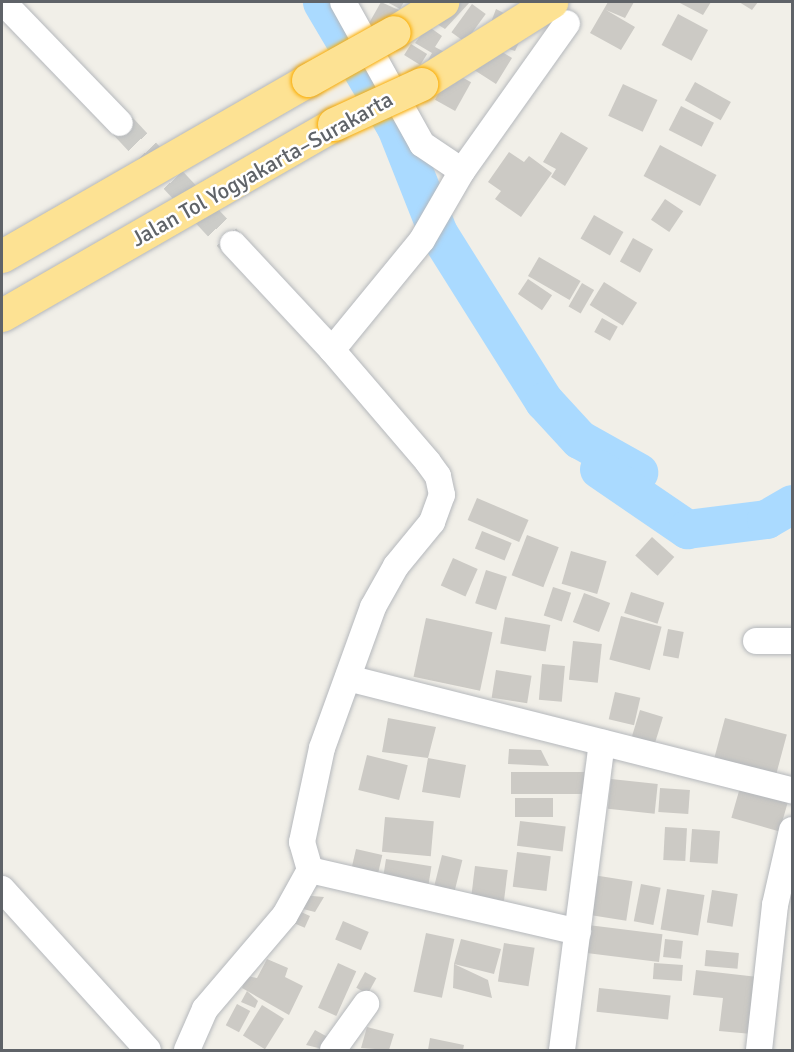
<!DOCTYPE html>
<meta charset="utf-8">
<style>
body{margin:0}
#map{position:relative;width:794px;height:1052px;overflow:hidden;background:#f1efe8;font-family:Signika,sans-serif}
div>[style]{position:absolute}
.river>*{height:39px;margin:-19.5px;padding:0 19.5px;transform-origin:19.5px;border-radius:19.5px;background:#aadaff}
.building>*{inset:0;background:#cccac5;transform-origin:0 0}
.minor-tunnel>*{height:26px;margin-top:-13px;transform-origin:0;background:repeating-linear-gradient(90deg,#ccccc8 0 26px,transparent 0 39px)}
.roads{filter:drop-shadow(0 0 2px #b5b8bc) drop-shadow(0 0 2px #b5b8bc)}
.minor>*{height:26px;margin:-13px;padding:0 13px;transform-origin:13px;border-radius:13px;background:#fff}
.motorway>*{height:33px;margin:-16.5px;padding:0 16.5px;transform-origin:16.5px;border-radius:16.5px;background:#fde293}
.bridges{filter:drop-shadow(0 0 2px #f9ab00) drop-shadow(0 0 2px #f9ab00)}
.motorway-bridge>*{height:33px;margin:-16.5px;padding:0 16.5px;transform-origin:16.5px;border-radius:16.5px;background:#fde293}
span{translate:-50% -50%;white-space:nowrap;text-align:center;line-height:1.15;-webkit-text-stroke:5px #fff;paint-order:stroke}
.street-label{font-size:22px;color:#5f6368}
.frame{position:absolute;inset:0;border:3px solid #5f6368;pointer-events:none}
</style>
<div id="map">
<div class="river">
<i style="left:322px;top:2px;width:145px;rotate:59.4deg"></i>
<i style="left:396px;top:127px;width:114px;rotate:68.4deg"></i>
<i style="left:438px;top:233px;width:199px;rotate:57.8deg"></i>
<i style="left:544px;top:401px;width:52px;rotate:47.4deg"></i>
<i style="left:579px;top:439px;width:68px;rotate:29.2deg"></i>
<i style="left:599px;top:469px;width:107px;rotate:34.3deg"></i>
<i style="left:687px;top:529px;width:80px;rotate:-7.2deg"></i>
<i style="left:766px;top:519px;width:30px;rotate:-30deg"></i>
</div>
<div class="building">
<i style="clip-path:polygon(381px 2px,412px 16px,380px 32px,368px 25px)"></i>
<i style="clip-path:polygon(387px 2px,404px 2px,400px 9px)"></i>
<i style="clip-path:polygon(448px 2px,470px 2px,445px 29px,424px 16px)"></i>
<i style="clip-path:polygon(608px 2px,634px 2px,625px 18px,606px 10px,635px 27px,621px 50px,590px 33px)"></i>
<i style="clip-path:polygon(678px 2px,711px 2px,703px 15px)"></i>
<i style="clip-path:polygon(739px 2px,758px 2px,752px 10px)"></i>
<i style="left:472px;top:4px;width:17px;height:35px;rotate:36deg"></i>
<i style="clip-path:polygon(496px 9px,527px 25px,515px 51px,484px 41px,512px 58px,496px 84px,468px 66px,484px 41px)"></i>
<i style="left:678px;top:14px;width:34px;height:35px;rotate:28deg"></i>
<i style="clip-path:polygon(428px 26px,442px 36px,435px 47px,452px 56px,427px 62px,432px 53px,415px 43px)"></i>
<i style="left:411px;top:44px;width:19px;height:13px;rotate:32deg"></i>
<i style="left:451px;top:71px;width:23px;height:33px;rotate:29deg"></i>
<i style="left:695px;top:82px;width:41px;height:21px;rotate:29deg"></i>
<i style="left:623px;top:84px;width:38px;height:35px;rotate:25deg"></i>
<i style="left:681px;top:106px;width:37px;height:27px;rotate:27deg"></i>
<i style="clip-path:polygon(561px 132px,588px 148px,565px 186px,551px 177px,556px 169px,543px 162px)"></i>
<i style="left:660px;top:145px;width:64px;height:35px;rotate:28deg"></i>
<i style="clip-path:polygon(509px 152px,524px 162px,529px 156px,552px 173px,521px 217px,495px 199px,501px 191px,488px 182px)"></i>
<i style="left:665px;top:199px;width:22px;height:25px;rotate:34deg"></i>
<i style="left:594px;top:215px;width:34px;height:27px;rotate:30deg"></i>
<i style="left:633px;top:238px;width:23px;height:27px;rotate:29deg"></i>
<i style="left:539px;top:257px;width:48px;height:22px;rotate:30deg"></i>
<i style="left:528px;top:279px;width:29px;height:18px;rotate:34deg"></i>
<i style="left:604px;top:282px;width:39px;height:27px;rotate:32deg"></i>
<i style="left:582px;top:283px;width:14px;height:27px;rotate:30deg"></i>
<i style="left:602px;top:318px;width:18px;height:16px;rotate:29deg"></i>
<i style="left:477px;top:498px;width:56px;height:24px;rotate:23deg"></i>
<i style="left:482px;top:531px;width:32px;height:19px;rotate:22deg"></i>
<i style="left:527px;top:535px;width:34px;height:43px;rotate:21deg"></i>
<i style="left:652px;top:537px;width:30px;height:25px;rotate:42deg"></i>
<i style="left:571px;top:551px;width:37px;height:34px;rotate:16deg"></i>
<i style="left:453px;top:558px;width:27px;height:30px;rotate:24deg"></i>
<i style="left:486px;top:570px;width:22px;height:35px;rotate:18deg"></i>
<i style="left:553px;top:587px;width:19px;height:30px;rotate:18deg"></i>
<i style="left:631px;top:592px;width:35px;height:22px;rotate:18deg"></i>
<i style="left:584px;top:593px;width:28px;height:31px;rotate:21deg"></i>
<i style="left:621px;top:616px;width:42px;height:45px;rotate:15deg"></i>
<i style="left:505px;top:617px;width:46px;height:27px;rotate:10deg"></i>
<i style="left:426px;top:618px;width:68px;height:60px;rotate:12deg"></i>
<i style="left:668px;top:629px;width:16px;height:27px;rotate:11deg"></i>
<i style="left:573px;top:641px;width:29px;height:39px;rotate:6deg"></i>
<i style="left:542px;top:664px;width:23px;height:36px;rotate:5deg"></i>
<i style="left:496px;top:670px;width:36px;height:28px;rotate:9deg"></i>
<i style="left:615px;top:692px;width:26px;height:28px;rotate:13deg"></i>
<i style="left:640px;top:710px;width:24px;height:34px;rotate:17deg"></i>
<i style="clip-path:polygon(388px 718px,436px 727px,428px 758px,466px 765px,460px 798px,422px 792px,428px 758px,382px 752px)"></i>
<i style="left:725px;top:718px;width:64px;height:49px;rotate:15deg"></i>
<i style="clip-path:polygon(509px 749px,541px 750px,549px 766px,508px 764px)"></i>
<i style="left:367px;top:755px;width:42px;height:36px;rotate:14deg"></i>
<i style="left:511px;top:772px;width:73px;height:22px"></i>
<i style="left:611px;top:779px;width:47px;height:30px;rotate:6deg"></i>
<i style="left:741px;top:784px;width:50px;height:35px;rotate:16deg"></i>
<i style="left:660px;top:788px;width:30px;height:24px;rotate:4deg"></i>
<i style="left:515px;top:798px;width:38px;height:19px"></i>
<i style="left:385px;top:817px;width:49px;height:35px;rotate:5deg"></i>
<i style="left:520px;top:821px;width:46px;height:25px;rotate:7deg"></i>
<i style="left:665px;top:827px;width:22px;height:33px;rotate:3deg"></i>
<i style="left:692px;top:829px;width:28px;height:33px;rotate:4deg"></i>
<i style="left:356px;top:849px;width:27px;height:22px;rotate:13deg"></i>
<i style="left:517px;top:852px;width:34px;height:35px;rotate:7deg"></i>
<i style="left:442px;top:855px;width:21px;height:41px;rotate:14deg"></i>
<i style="left:386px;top:859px;width:46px;height:18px;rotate:9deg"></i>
<i style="left:475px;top:866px;width:33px;height:31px;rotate:7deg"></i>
<i style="left:593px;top:875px;width:40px;height:40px;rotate:9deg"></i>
<i style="left:641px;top:884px;width:20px;height:38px;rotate:11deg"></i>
<i style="left:667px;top:889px;width:38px;height:41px;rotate:9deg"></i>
<i style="left:712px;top:890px;width:26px;height:33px;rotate:9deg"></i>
<i style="clip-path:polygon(301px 895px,324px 897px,315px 912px,295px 907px)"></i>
<i style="left:299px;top:911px;width:12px;height:13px;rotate:24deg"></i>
<i style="left:343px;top:921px;width:28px;height:20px;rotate:23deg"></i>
<i style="left:588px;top:925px;width:75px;height:28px;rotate:7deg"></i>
<i style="left:426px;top:933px;width:29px;height:60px;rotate:12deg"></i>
<i style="clip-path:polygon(461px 939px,501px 949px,494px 974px,454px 964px,488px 980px,492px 998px,453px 988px,454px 964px)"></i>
<i style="left:665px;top:939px;width:18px;height:18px;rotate:6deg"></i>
<i style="left:504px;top:943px;width:31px;height:39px;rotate:9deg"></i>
<i style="left:706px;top:950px;width:33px;height:16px;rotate:5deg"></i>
<i style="clip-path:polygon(267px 959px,288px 968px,285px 977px,303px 986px,289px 1015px,242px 988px,246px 976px,257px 978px)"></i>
<i style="left:338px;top:963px;width:20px;height:49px;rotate:24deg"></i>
<i style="left:654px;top:963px;width:29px;height:16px;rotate:4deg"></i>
<i style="clip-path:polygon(696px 970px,758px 977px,752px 1034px,719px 1031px,723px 998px,693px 995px)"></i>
<i style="left:365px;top:972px;width:13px;height:18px;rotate:29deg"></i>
<i style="left:599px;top:988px;width:72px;height:24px;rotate:6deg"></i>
<i style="clip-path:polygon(247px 991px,258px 1001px,255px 1008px,241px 1002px)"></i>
<i style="left:237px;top:1004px;width:15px;height:24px;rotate:28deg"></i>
<i style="left:262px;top:1005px;width:26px;height:36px;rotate:32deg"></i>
<i style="clip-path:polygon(367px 1027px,394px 1034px,389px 1050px,361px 1048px)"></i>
<i style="clip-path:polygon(315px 1030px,333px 1040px,327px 1050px,306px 1045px)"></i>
<i style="clip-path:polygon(430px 1038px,464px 1045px,463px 1050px,428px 1050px)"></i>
</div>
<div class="minor-tunnel">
<i style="left:120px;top:123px;width:166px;rotate:47deg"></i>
</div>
<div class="roads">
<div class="minor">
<i style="left:3px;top:2px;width:168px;rotate:46deg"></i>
<i style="left:462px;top:171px;width:181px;rotate:-54.6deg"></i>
<i style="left:332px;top:350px;width:142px;rotate:-50.7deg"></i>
<i style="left:422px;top:240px;width:80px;rotate:-59.9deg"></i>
<i style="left:462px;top:171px;width:48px;rotate:-146deg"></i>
<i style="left:422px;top:144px;width:162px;rotate:-119.1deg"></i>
<i style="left:756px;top:641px;width:36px"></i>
<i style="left:348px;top:678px;width:458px;rotate:14.2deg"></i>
<i style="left:310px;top:870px;width:275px;rotate:13deg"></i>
<i style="left:2px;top:889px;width:217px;rotate:47.8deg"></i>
<i style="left:187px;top:1050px;width:45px;rotate:-66.3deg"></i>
<i style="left:205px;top:1009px;width:123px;rotate:-49.6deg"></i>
<i style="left:285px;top:915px;width:51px;rotate:-60.9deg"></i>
<i style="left:310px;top:870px;width:29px;rotate:-106deg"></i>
<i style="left:302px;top:842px;width:96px;rotate:-78deg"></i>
<i style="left:322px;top:748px;width:150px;rotate:-70.1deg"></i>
<i style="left:373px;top:607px;width:47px;rotate:-60.7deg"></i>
<i style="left:396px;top:566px;width:57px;rotate:-50.7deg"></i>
<i style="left:432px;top:522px;width:29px;rotate:-70deg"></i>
<i style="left:442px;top:495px;width:19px;rotate:-102deg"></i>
<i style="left:438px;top:476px;width:17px;rotate:-126deg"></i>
<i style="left:428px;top:462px;width:148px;rotate:-130.6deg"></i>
<i style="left:332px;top:350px;width:145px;rotate:-133deg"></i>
<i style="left:333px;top:1050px;width:57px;rotate:-54.3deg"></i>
<i style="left:562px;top:1050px;width:310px;rotate:-82.6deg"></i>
<i style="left:759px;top:1050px;width:146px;rotate:-83.7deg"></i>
<i style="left:775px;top:905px;width:77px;rotate:-77.2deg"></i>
</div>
<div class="motorway">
<i style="left:394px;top:32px;width:57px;rotate:-32deg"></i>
<i style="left:421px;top:84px;width:154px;rotate:-32.2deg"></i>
<i style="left:2px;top:256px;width:353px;rotate:-29.9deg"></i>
<i style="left:2px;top:315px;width:383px;rotate:-29.9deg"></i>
</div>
</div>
<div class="bridges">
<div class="motorway-bridge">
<i style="left:308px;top:80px;width:98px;rotate:-29.2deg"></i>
<i style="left:334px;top:124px;width:96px;rotate:-24.7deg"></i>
</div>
</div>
<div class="street-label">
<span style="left:262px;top:169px;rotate:-29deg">Jalan Tol Yogyakarta–Surakarta</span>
</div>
<div class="frame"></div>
</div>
